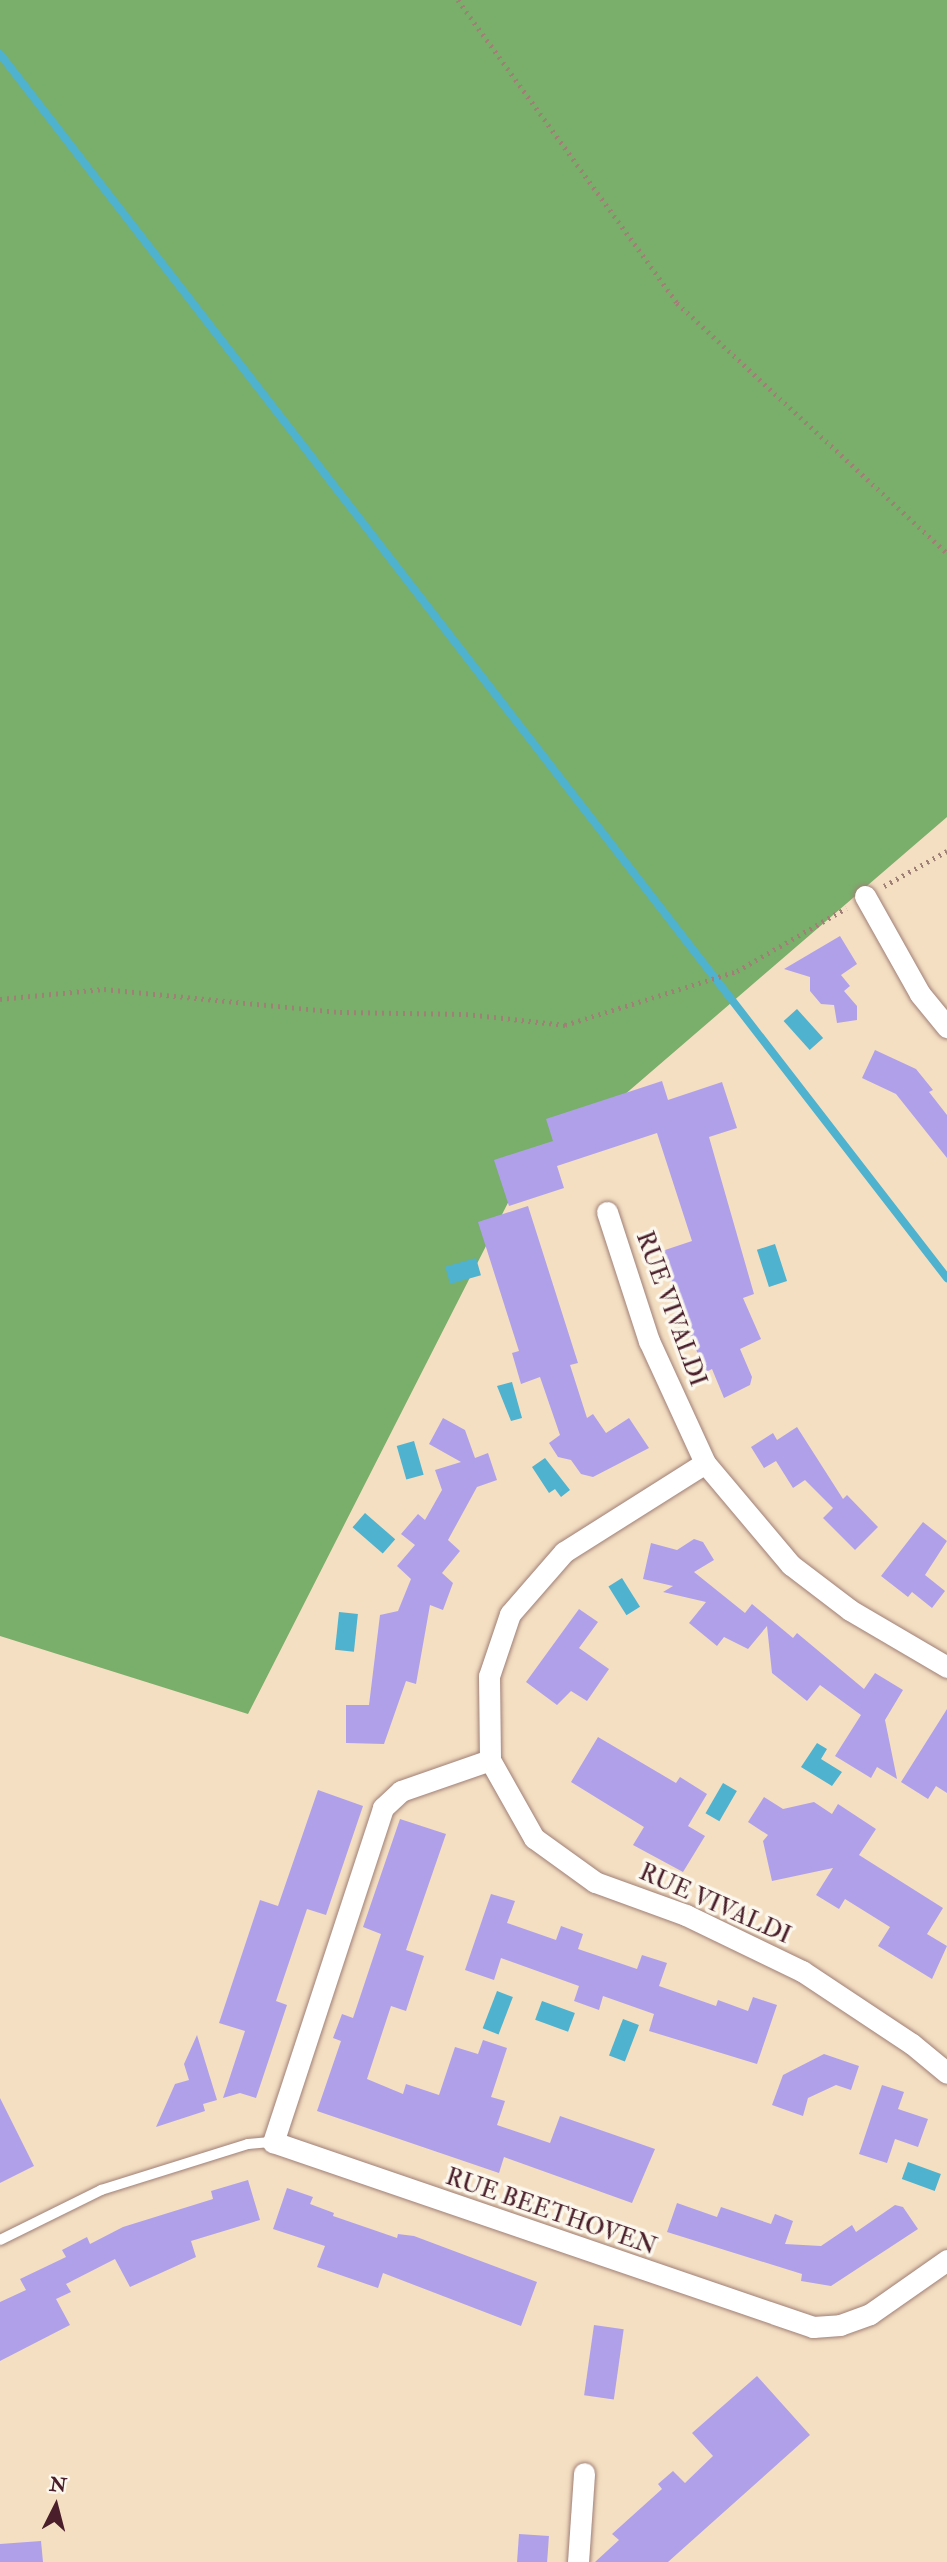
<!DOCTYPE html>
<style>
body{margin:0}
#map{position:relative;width:947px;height:2562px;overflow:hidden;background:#f4dfc2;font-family:"IM FELL Double Pica",serif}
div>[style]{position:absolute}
.forest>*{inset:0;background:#7aaf6b}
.water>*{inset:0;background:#4fb2ce;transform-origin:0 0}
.stream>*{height:8px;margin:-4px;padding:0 4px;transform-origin:4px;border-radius:4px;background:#4fb2ce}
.building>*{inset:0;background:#b0a0ea;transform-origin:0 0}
.path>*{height:4.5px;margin-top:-2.25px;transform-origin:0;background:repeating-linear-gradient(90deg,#9f7f76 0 2px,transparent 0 7px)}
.roads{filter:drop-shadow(0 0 2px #9f7f76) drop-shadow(0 0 2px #9f7f76)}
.lane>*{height:10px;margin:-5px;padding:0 5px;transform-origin:5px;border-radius:5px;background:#fff}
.street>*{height:21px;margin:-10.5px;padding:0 10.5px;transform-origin:10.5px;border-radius:10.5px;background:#fff}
span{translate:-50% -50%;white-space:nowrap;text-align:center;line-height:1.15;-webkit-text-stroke:7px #fbf7ec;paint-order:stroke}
.street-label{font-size:24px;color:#4a1f2b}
.north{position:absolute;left:21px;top:2471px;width:70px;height:70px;-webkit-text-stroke:5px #fbf7ec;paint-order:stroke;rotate:6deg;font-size:19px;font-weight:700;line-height:28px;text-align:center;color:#4a1f2b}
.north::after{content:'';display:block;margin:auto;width:24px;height:32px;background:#4a1f2b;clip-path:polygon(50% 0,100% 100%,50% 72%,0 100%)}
</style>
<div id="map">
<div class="forest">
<i style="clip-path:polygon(0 0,947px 0,947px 817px,515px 1189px,248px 1714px,0 1636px)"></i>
</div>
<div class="water">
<i style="left:797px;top:1009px;width:39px;height:18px;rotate:48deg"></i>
<i style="left:775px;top:1244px;width:39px;height:19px;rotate:72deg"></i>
<i style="left:476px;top:1258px;width:18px;height:32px;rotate:74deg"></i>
<i style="clip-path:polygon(512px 1382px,522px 1418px,511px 1421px,497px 1386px)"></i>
<i style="left:414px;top:1441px;width:35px;height:18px;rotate:74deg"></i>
<i style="clip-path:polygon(545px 1458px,570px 1490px,561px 1497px,555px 1489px,549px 1493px,532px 1467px)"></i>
<i style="left:365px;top:1513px;width:40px;height:19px;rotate:41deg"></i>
<i style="left:622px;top:1578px;width:34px;height:16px;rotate:58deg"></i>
<i style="left:339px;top:1612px;width:19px;height:38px;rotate:6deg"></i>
<i style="clip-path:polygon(817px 1743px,827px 1749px,821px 1759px,842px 1772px,832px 1786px,801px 1767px)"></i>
<i style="left:723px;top:1783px;width:16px;height:35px;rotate:30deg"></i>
<i style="left:497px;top:1991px;width:17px;height:40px;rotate:21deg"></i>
<i style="left:542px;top:2001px;width:35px;height:20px;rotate:20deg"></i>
<i style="left:623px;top:2019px;width:17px;height:39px;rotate:21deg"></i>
<i style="left:908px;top:2162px;width:35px;height:18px;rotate:20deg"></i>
</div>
<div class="stream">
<i style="left:0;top:54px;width:1548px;rotate:52.27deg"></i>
</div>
<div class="building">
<i style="clip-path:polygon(840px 936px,857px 964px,841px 975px,850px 986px,844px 991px,857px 1006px,857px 1020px,837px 1023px,834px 1005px,821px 1004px,810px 991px,810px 977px,784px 969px)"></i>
<i style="clip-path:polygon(875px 1050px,916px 1069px,933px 1090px,929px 1092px,947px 1115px,947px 1158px,896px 1094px,862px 1078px)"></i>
<i style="clip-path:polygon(662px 1081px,668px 1100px,722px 1082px,737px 1128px,709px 1137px,754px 1294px,743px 1298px,761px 1339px,740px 1349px,752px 1377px,750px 1385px,724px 1398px,712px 1369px,706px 1372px,682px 1318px,678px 1319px,670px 1293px,675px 1291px,662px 1251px,692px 1241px,657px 1133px,557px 1166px,564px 1188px,509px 1206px,494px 1160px,553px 1141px,546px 1119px)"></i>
<i style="clip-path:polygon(528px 1206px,578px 1363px,570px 1365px,587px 1418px,593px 1414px,606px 1433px,629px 1418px,649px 1448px,593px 1477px,581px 1474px,571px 1460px,558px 1457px,549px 1443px,560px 1435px,540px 1377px,521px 1384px,512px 1353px,519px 1351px,478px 1222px)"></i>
<i style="clip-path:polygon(443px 1418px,465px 1430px,475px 1458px,488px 1453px,497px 1480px,477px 1487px,448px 1540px,460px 1551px,442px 1573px,453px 1583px,443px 1610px,430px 1605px,416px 1684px,406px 1681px,384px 1744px,346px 1743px,346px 1705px,369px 1705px,380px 1615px,398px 1611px,411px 1579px,397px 1566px,415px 1545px,401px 1534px,418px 1514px,425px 1520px,442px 1490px,435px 1470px,461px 1462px,429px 1444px)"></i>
<i style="clip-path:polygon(797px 1427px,843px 1499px,847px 1495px,878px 1527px,855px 1550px,823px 1518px,833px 1508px,805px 1480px,793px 1488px,776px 1461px,764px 1468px,751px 1447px,773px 1433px,777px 1440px)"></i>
<i style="clip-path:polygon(923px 1522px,947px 1541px,925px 1575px,945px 1591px,932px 1608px,912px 1592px,908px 1597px,881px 1576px)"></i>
<i style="clip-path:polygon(694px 1539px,703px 1542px,714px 1560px,694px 1572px,745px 1613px,752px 1604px,793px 1638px,797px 1633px,864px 1689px,875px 1673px,903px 1690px,885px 1720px,897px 1779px,877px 1767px,871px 1778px,835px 1756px,861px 1715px,820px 1685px,807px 1701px,772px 1673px,767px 1626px,748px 1649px,724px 1637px,717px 1646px,689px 1623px,706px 1602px,663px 1592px,673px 1586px,643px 1579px,651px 1543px,677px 1550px)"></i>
<i style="clip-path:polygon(579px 1609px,598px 1622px,579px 1648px,609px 1669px,587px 1701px,571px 1691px,557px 1705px,526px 1682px)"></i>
<i style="clip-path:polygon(947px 1709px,947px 1793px,936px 1786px,928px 1799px,901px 1782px)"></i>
<i style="clip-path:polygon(598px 1737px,676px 1783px,680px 1777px,707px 1794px,688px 1826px,705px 1836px,683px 1872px,633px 1845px,644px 1827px,571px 1782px)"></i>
<i style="clip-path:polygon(318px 1790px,363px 1806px,326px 1915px,307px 1909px,276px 2001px,287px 2005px,256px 2098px,240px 2093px,223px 2098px,245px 2031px,219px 2023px,260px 1900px,278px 1906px)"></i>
<i style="clip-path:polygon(764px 1797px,783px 1809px,814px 1802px,832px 1814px,838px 1804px,876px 1829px,859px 1855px,943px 1908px,927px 1934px,947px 1946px,932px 1979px,878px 1946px,890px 1927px,845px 1899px,839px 1909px,816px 1895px,833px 1868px,772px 1881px,763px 1841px,768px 1835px,748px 1822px)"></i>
<i style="clip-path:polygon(400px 1819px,446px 1834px,406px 1950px,424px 1956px,406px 2011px,391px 2006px,367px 2079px,403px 2094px,406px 2084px,439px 2095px,455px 2047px,478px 2054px,483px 2040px,507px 2048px,491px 2097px,505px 2101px,497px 2125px,550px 2143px,560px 2116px,655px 2149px,632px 2203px,504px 2157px,499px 2173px,317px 2111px,341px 2041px,333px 2038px,342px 2014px,353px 2018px,381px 1934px,363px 1927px)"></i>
<i style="clip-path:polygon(491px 1894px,515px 1901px,507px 1923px,556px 1940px,561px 1926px,583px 1934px,578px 1949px,637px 1969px,642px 1955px,667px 1963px,659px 1986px,716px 2006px,718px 2000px,748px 2011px,753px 1997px,777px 2005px,757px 2064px,649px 2031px,654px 2014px,603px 1996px,599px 2010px,574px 2001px,579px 1986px,501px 1958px,494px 1980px,465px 1970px)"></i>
<i style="clip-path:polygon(197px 2035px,217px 2100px,203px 2104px,205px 2111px,156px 2127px,175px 2084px,189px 2080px,184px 2064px)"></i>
<i style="clip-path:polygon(824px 2054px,859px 2066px,851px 2090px,836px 2085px,808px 2098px,803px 2116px,772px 2105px,783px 2075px)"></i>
<i style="clip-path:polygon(882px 2085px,904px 2092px,898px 2109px,928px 2119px,918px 2147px,895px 2139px,887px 2163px,859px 2154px)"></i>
<i style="clip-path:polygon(0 2098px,34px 2166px,0 2183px)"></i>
<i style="clip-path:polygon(248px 2180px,260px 2220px,191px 2241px,196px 2257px,130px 2287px,115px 2259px,66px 2284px,71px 2292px,56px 2299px,70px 2325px,0 2361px,0 2302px,26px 2290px,20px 2279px,66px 2257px,62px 2250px,87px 2237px,90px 2244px,123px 2227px,213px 2199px,211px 2191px)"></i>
<i style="clip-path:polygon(287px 2188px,313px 2197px,310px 2204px,334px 2213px,333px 2216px,397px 2238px,398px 2234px,414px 2236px,537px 2282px,521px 2326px,383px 2273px,378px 2288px,317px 2267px,325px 2246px,273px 2229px)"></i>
<i style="clip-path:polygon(677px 2203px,717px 2217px,721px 2207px,771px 2224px,775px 2214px,793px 2221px,785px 2244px,821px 2246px,852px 2225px,856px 2232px,895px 2205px,903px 2207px,918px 2229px,831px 2286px,801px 2281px,802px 2274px,667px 2232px)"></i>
<i style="left:594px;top:2325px;width:30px;height:71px;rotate:8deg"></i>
<i style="clip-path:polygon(757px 2376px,810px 2435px,668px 2562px,595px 2562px,619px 2540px,612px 2534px,662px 2489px,658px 2484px,673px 2471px,685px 2483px,713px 2456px,692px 2433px)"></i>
<i style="left:519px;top:2534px;width:30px;height:28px;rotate:4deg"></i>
<i style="clip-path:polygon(41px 2541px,43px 2562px,0 2562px,0 2544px)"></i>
</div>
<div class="path">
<i style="left:458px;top:0;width:374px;rotate:54.1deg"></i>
<i style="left:677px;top:303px;width:368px;rotate:42.8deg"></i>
<i style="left:884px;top:886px;width:72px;rotate:-29.1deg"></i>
<i style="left:0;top:999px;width:104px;rotate:-5.5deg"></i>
<i style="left:104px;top:989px;width:237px;rotate:5.6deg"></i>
<i style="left:340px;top:1012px;width:126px;rotate:0.9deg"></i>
<i style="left:466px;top:1014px;width:100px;rotate:6.3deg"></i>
<i style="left:565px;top:1025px;width:180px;rotate:-17.4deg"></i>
<i style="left:737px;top:971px;width:126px;rotate:-30deg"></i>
</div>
<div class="roads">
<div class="lane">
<i style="left:0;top:2240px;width:113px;rotate:-26.3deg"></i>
<i style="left:101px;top:2190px;width:154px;rotate:-17.4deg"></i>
<i style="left:248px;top:2144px;width:25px;rotate:-5deg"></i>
</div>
<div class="street">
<i style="left:865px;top:896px;width:112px;rotate:60.7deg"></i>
<i style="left:920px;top:994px;width:43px;rotate:50.7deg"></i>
<i style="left:607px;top:1212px;width:136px;rotate:72deg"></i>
<i style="left:649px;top:1341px;width:134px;rotate:65.3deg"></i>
<i style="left:705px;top:1463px;width:133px;rotate:49.9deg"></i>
<i style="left:791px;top:1565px;width:74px;rotate:37.3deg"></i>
<i style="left:850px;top:1610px;width:113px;rotate:30.4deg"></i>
<i style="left:705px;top:1463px;width:167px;rotate:147.7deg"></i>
<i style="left:564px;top:1552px;width:82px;rotate:131.1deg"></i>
<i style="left:510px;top:1614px;width:65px;rotate:108.7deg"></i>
<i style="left:489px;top:1676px;width:84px;rotate:89.3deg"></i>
<i style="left:490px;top:1760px;width:90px;rotate:60.6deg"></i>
<i style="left:534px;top:1838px;width:75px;rotate:35.8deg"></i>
<i style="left:595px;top:1882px;width:97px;rotate:19.9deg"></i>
<i style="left:686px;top:1915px;width:129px;rotate:25.8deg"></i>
<i style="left:802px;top:1971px;width:132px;rotate:33.6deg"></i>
<i style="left:912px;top:2044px;width:45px;rotate:39.6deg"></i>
<i style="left:490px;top:1760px;width:94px;rotate:160.8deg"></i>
<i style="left:401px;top:1791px;width:25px;rotate:137deg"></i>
<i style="left:383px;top:1808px;width:352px;rotate:108.2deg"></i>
<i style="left:273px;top:2142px;width:571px;rotate:18.91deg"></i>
<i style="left:813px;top:2327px;width:27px;rotate:-4deg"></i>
<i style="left:840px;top:2325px;width:32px;rotate:-20deg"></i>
<i style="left:870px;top:2314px;width:94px;rotate:-35deg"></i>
<i style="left:578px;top:2562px;width:89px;rotate:-86.1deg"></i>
</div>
</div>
<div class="street-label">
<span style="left:671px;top:1309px;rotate:70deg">RUE VIVALDI</span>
<span style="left:715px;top:1904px;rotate:24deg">RUE VIVALDI</span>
<span style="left:551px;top:2212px;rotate:19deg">RUE BEETHOVEN</span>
</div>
<div class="north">N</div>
</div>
